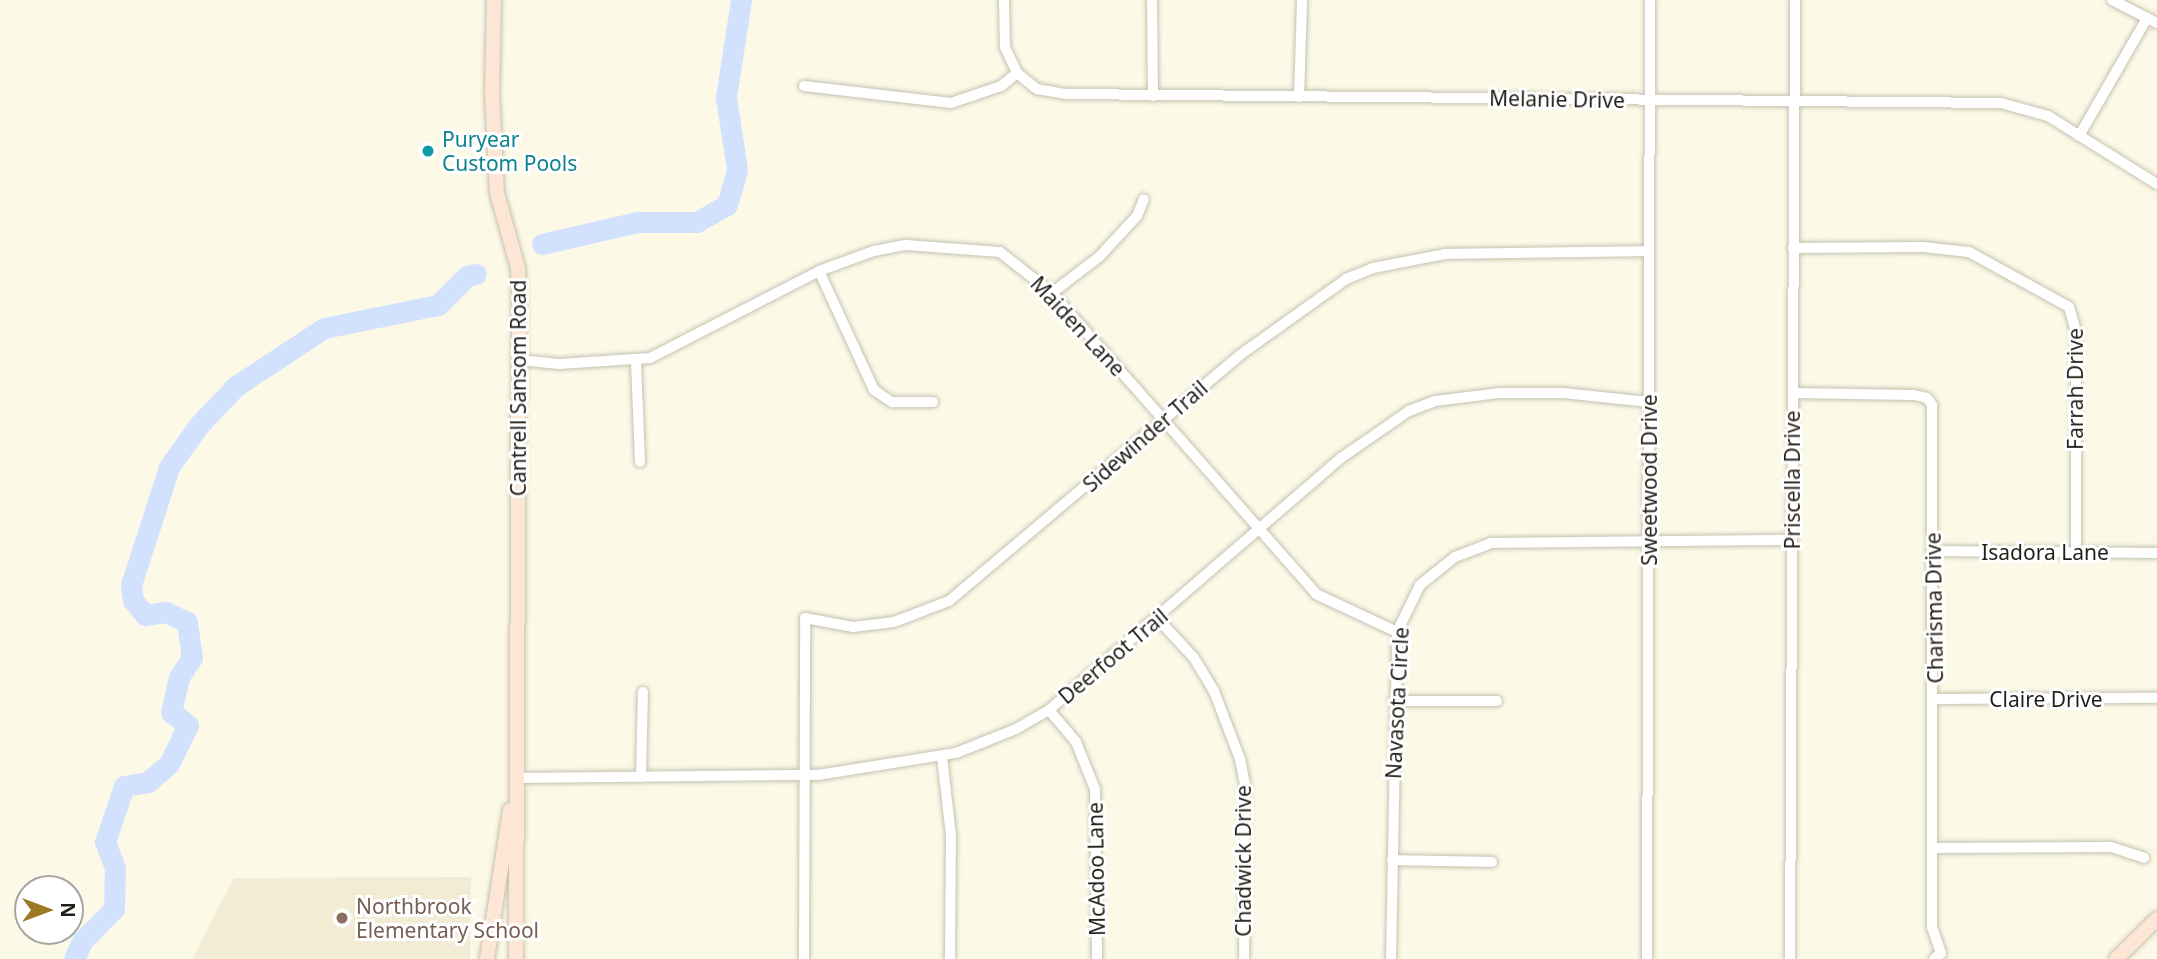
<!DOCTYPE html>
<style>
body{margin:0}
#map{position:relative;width:2157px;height:959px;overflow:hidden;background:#fcf9e7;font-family:"Noto Sans",sans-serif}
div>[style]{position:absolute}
.built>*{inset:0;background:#f1ecd3}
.river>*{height:21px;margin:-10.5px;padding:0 10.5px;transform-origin:10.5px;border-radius:10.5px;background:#d2e1fe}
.roads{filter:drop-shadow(0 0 2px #c5c2b1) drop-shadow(0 0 2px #c5c2b1)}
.street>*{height:10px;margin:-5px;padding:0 5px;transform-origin:5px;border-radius:5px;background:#fff}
.secondary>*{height:14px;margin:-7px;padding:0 7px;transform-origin:7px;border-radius:7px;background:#fde6d4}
.dots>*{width:19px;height:19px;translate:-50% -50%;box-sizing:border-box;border:4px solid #fff;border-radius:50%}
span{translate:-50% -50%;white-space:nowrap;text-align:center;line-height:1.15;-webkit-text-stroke:6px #fff;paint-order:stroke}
.street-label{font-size:21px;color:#211f19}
.culture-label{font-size:21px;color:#0d838f}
.left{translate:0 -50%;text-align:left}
.education-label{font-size:21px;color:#785e54}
.north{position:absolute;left:14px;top:875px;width:70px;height:70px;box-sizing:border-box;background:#fff;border:2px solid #a6a5a3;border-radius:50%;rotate:90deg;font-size:19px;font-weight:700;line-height:28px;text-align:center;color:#211f19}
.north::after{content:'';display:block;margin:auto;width:24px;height:32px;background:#9c7924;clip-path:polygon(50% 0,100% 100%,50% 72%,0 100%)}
</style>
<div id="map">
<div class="built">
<i style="clip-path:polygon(471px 877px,470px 959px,192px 959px,234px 878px)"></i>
</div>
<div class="river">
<i style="left:542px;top:244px;width:98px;rotate:-13deg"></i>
<i style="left:637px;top:222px;width:60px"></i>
<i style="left:697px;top:222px;width:34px;rotate:-30deg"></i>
<i style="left:727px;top:205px;width:36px;rotate:-74deg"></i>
<i style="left:737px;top:170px;width:74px;rotate:-98.6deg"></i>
<i style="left:726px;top:97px;width:98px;rotate:-81.2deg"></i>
<i style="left:74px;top:959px;width:20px;rotate:-66deg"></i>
<i style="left:82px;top:941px;width:45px;rotate:-45deg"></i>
<i style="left:114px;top:909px;width:41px;rotate:-88.6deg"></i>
<i style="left:115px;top:868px;width:28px;rotate:-111deg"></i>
<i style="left:105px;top:842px;width:59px;rotate:-71.3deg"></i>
<i style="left:124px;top:786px;width:24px;rotate:-9deg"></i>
<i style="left:148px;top:782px;width:28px;rotate:-41deg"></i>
<i style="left:169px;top:764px;width:43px;rotate:-64deg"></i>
<i style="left:188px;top:725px;width:21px;rotate:-143deg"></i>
<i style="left:171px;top:712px;width:36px;rotate:-77deg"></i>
<i style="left:179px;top:677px;width:23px;rotate:-56deg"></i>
<i style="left:192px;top:658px;width:36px;rotate:-98deg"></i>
<i style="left:187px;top:622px;width:23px;rotate:-155deg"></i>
<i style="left:166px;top:612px;width:21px;rotate:172deg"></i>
<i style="left:145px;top:615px;width:19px;rotate:-129deg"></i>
<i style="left:133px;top:600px;width:15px;rotate:-98deg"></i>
<i style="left:131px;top:585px;width:124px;rotate:-72.1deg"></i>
<i style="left:169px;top:467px;width:52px;rotate:-54.5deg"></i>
<i style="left:199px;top:425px;width:54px;rotate:-46.5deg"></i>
<i style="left:236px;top:386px;width:105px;rotate:-33.4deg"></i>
<i style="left:324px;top:328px;width:116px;rotate:-11.4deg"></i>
<i style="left:438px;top:305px;width:41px;rotate:-45deg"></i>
<i style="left:467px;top:276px;width:9px;rotate:-13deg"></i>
</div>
<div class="roads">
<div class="street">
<i style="left:1004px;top:0;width:47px;rotate:88.8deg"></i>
<i style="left:1005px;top:47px;width:29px;rotate:65deg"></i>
<i style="left:1017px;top:73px;width:26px;rotate:39deg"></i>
<i style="left:1037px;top:89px;width:28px;rotate:10deg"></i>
<i style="left:1065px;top:94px;width:936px;rotate:0.55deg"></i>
<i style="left:2001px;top:103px;width:49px;rotate:15.5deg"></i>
<i style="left:2048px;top:116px;width:128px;rotate:32deg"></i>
<i style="left:1152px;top:0;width:96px;rotate:89.4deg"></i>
<i style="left:2112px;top:0;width:51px;rotate:27.1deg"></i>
<i style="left:804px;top:86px;width:148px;rotate:6.6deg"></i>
<i style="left:951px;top:103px;width:53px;rotate:-18.8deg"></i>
<i style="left:1001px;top:86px;width:21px;rotate:-39deg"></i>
<i style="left:1299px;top:97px;width:97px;rotate:-88.2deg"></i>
<i style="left:2079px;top:136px;width:136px;rotate:-60deg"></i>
<i style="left:1793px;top:248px;width:130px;rotate:-0.4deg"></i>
<i style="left:1923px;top:247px;width:46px;rotate:6.2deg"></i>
<i style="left:1969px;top:252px;width:114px;rotate:28.8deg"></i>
<i style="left:2069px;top:307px;width:25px;rotate:74deg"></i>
<i style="left:2076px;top:331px;width:221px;rotate:90deg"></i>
<i style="left:819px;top:271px;width:131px;rotate:65.2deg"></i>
<i style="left:874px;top:390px;width:22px;rotate:34deg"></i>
<i style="left:892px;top:402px;width:41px"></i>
<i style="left:1052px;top:293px;width:59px;rotate:-37.5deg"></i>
<i style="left:1099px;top:257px;width:56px;rotate:-47.2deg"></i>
<i style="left:1137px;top:216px;width:18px;rotate:-68deg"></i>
<i style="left:519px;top:360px;width:40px;rotate:5.7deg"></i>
<i style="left:559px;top:364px;width:91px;rotate:-3.8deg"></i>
<i style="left:650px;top:358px;width:190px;rotate:-27.2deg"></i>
<i style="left:819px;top:271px;width:59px;rotate:-20deg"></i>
<i style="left:874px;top:251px;width:33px;rotate:-11deg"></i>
<i style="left:906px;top:245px;width:94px;rotate:4.3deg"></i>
<i style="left:1000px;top:252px;width:66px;rotate:38.3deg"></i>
<i style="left:1052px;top:293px;width:400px;rotate:48.7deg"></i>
<i style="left:1316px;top:594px;width:89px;rotate:25.1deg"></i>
<i style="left:636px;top:362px;width:100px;rotate:87.7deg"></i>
<i style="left:1793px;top:393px;width:121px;rotate:0.9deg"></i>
<i style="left:1914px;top:395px;width:13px;rotate:13deg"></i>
<i style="left:1927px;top:398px;width:9px;rotate:54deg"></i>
<i style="left:1932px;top:405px;width:522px;rotate:90deg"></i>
<i style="left:1932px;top:927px;width:28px;rotate:71deg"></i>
<i style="left:1941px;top:953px;width:9px;rotate:139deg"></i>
<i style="left:1933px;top:551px;width:224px;rotate:0.5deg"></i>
<i style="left:1158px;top:619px;width:53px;rotate:47.3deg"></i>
<i style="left:1194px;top:658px;width:39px;rotate:59deg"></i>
<i style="left:1214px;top:691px;width:73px;rotate:69.1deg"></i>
<i style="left:1240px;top:759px;width:26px;rotate:79deg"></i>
<i style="left:1245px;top:785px;width:174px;rotate:90.3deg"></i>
<i style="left:1935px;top:699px;width:222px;rotate:-0.3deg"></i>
<i style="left:1394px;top:701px;width:103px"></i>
<i style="left:1049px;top:710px;width:42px;rotate:49.8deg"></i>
<i style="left:1076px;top:742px;width:51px;rotate:68deg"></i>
<i style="left:1095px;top:789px;width:170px;rotate:89.3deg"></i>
<i style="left:942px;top:757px;width:80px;rotate:83.5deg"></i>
<i style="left:951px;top:836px;width:123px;rotate:90.5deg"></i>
<i style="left:641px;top:777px;width:85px;rotate:-88.7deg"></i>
<i style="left:517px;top:778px;width:301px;rotate:-0.6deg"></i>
<i style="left:818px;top:775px;width:140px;rotate:-9.1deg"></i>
<i style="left:956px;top:753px;width:65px;rotate:-21.8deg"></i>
<i style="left:1016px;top:729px;width:38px;rotate:-30deg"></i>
<i style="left:1049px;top:710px;width:386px;rotate:-40.8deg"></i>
<i style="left:1341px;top:458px;width:83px;rotate:-34.7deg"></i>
<i style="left:1409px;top:411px;width:28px;rotate:-21deg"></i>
<i style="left:1435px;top:401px;width:64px;rotate:-7.1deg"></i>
<i style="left:1499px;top:393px;width:64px"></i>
<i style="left:1563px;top:393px;width:86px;rotate:6deg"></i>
<i style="left:1934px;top:848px;width:177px;rotate:-0.3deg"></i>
<i style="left:2111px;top:847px;width:35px;rotate:18deg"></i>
<i style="left:1392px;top:860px;width:100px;rotate:1.1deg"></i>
<i style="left:804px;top:959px;width:341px;rotate:-89.8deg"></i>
<i style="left:805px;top:618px;width:49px;rotate:10.6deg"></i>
<i style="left:853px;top:627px;width:41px;rotate:-7deg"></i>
<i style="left:894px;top:622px;width:59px;rotate:-20.9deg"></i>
<i style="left:949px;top:601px;width:381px;rotate:-40.2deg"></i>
<i style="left:1240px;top:355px;width:130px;rotate:-35.6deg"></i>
<i style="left:1346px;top:279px;width:29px;rotate:-22deg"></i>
<i style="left:1373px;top:268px;width:73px;rotate:-11deg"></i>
<i style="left:1445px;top:254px;width:204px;rotate:-0.8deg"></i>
<i style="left:1391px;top:959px;width:327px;rotate:-88.9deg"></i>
<i style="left:1397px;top:632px;width:52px;rotate:-63.9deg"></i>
<i style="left:1420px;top:585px;width:45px;rotate:-38.7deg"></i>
<i style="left:1455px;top:557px;width:39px;rotate:-21deg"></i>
<i style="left:1491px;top:543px;width:301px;rotate:-0.6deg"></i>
<i style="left:1647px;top:959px;width:959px;rotate:-89.82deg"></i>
<i style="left:1790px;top:959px;width:959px;rotate:-89.7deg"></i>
</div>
<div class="secondary">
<i style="left:494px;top:0;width:92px;rotate:91.2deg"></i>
<i style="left:492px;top:92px;width:101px;rotate:87.2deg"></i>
<i style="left:497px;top:193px;width:78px;rotate:74.4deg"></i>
<i style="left:518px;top:268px;width:28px;rotate:88deg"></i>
<i style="left:519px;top:296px;width:663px;rotate:90.26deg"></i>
<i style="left:487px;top:959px;width:151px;rotate:-81.2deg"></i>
<i style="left:2116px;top:959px;width:57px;rotate:-44.3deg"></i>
</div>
</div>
<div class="dots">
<i style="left:428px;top:151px;background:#0f9aa8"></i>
<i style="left:342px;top:918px;background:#8d6e63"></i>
</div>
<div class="street-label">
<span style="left:1557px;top:99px;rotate:1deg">Melanie Drive</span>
<span style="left:1078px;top:326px;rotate:47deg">Maiden Lane</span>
<span style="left:518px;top:388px;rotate:-90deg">Cantrell Sansom Road</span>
<span style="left:2075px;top:389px;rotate:-90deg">Farrah Drive</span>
<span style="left:1145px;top:436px;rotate:-41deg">Sidewinder Trail</span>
<span style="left:1649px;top:480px;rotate:-90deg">Sweetwood Drive</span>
<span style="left:1792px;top:480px;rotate:-90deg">Priscella Drive</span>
<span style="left:2045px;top:552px">Isadora Lane</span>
<span style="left:1934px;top:608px;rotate:-91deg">Charisma Drive</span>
<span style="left:1113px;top:656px;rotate:-40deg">Deerfoot Trail</span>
<span style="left:2046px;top:699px">Claire Drive</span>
<span style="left:1397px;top:703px;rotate:-87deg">Navasota Circle</span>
<span style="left:1243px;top:861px;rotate:-90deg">Chadwick Drive</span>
<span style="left:1096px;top:869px;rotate:-91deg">McAdoo Lane</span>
</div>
<div class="culture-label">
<span class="left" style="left:442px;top:151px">Puryear<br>Custom Pools</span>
</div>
<div class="education-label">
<span class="left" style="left:356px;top:918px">Northbrook<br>Elementary School</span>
</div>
<div class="north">N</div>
</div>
